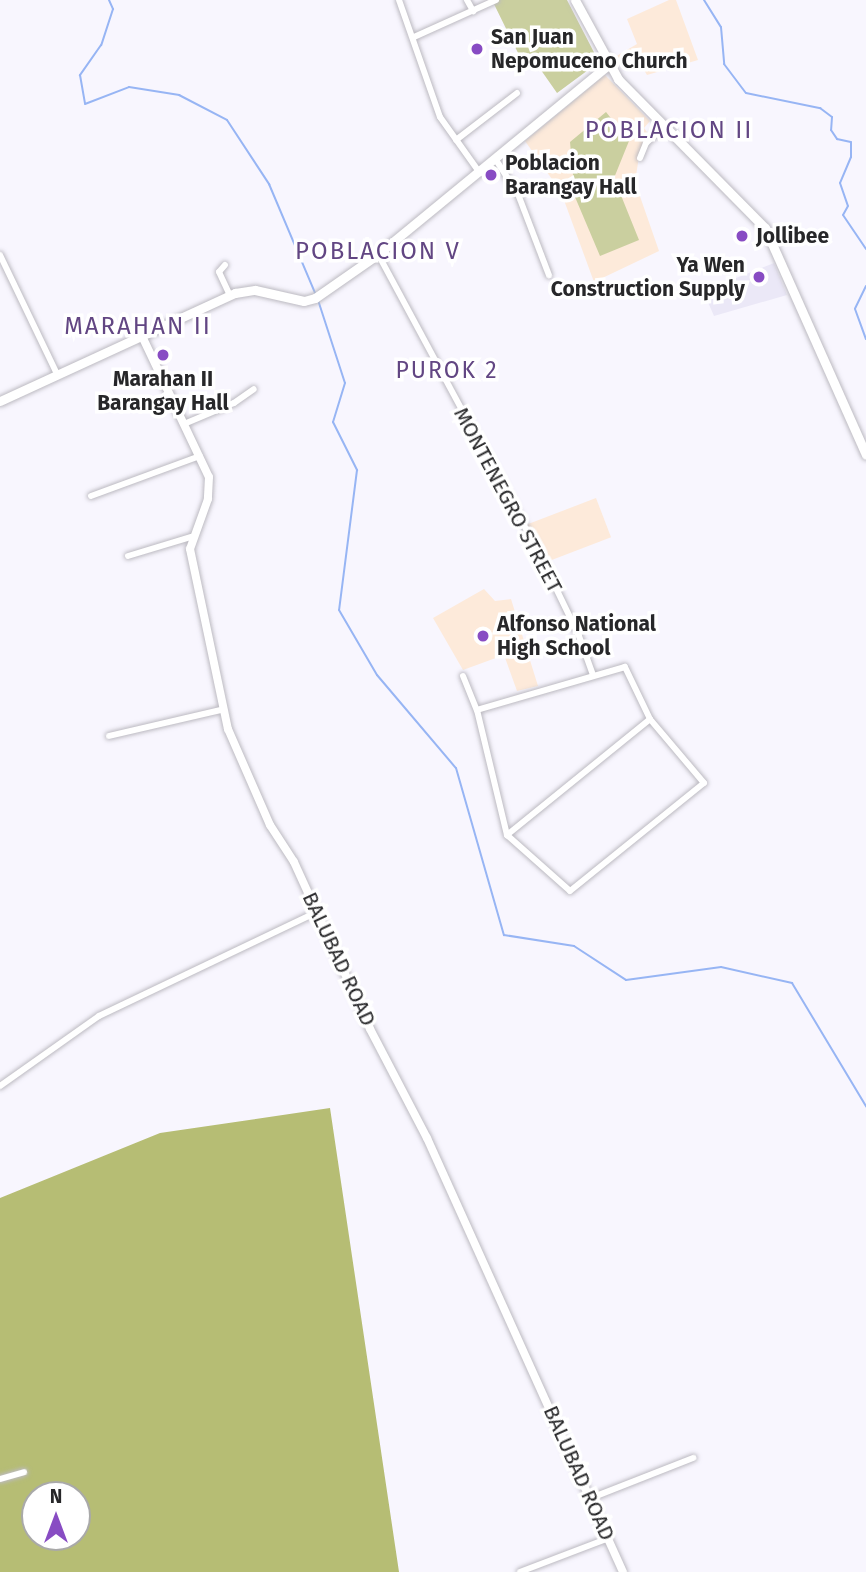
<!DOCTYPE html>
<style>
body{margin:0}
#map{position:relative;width:866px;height:1572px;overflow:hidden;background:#f8f6fe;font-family:"Fira Sans",sans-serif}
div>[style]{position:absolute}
.built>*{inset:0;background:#ebe8f7}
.education>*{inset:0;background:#fdeada;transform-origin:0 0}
.green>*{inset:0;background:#cacf9f}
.forest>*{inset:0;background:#b6bd74}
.stream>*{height:2px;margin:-1px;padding:0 1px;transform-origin:1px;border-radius:1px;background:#97b5f4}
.roads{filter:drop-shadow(0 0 2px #bcbac1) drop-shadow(0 0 2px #bcbac1)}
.minor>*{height:6px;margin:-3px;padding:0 3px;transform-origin:3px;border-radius:3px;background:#fff}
.tertiary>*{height:8px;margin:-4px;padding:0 4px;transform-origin:4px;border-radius:4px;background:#fff}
.secondary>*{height:9px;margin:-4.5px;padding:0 4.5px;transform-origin:4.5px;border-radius:4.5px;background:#fff}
.dots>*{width:19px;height:19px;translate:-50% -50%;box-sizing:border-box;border:4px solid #fff;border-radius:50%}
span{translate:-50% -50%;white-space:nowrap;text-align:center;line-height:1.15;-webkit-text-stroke:7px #fff;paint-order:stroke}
.poi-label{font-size:21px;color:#272729;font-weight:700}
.left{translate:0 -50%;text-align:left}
.right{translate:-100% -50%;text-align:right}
.street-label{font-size:21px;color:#272729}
.neighbourhood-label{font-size:23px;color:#624683;letter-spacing:2px}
.quarter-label{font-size:24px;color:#624683;letter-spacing:2px}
.north{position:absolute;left:21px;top:1481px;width:70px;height:70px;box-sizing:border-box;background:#fff;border:2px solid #a9a9a9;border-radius:50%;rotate:0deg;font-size:19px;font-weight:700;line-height:28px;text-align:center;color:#272729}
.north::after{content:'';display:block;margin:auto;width:24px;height:32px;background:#884cc3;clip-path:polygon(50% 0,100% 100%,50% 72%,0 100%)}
</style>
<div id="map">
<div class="built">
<i style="clip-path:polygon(774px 263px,787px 295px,714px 316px,703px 291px)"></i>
</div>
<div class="education">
<i style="clip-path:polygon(669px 0,676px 0,698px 60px,647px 75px,635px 55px,610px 67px,608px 61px,637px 44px,627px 19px)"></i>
<i style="clip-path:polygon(605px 75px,650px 121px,644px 128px,650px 136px,640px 150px,635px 182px,659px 251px,594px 282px,561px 192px,525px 141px)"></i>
<i style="left:596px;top:498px;width:42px;height:74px;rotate:69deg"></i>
<i style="clip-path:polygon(484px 589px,495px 601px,511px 599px,538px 686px,517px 691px,504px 655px,463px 670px,433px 618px)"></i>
</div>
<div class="green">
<i style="clip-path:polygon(498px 0,567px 0,599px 62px,557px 93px,529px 53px,520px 57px,493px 2px)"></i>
<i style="clip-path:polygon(606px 112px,629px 141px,614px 178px,639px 240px,600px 256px,575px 197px,570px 142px)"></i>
</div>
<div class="forest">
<i style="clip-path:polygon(evenodd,330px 1108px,399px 1572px,0 1572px,0 1198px,160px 1133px,330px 1108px,35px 1495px,77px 1495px,77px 1537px,35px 1537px,35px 1495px)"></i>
</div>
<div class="stream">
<i style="left:109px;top:0;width:10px;rotate:66deg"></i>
<i style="left:113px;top:9px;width:38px;rotate:108deg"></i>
<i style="left:101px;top:45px;width:37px;rotate:125deg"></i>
<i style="left:80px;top:75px;width:29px;rotate:80deg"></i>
<i style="left:85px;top:104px;width:47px;rotate:-21.1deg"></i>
<i style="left:129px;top:87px;width:51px;rotate:9.1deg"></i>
<i style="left:179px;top:95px;width:54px;rotate:27.5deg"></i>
<i style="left:227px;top:120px;width:77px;rotate:56.7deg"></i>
<i style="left:269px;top:184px;width:121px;rotate:67.1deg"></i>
<i style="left:704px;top:0;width:32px;rotate:58deg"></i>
<i style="left:721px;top:27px;width:37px;rotate:85deg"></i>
<i style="left:724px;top:64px;width:36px;rotate:53deg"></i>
<i style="left:746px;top:93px;width:76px;rotate:11.5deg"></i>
<i style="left:820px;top:108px;width:15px;rotate:37deg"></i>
<i style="left:832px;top:117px;width:13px;rotate:94deg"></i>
<i style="left:831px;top:130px;width:11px;rotate:56deg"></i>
<i style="left:837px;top:139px;width:14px;rotate:12deg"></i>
<i style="left:851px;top:142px;width:15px;rotate:90deg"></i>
<i style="left:851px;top:157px;width:28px;rotate:113deg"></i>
<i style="left:840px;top:183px;width:24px;rotate:71deg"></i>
<i style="left:848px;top:206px;width:10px;rotate:119deg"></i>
<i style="left:843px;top:215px;width:41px;rotate:55.9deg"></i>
<i style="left:866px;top:286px;width:25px;rotate:116deg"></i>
<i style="left:855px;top:309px;width:32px;rotate:70deg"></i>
<i style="left:318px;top:300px;width:87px;rotate:72deg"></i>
<i style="left:345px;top:383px;width:41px;rotate:107.1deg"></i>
<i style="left:333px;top:422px;width:54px;rotate:63.4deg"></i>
<i style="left:357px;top:470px;width:141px;rotate:97.3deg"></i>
<i style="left:339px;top:610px;width:75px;rotate:59.7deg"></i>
<i style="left:377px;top:675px;width:122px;rotate:49.7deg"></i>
<i style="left:456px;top:768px;width:174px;rotate:74deg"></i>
<i style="left:504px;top:935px;width:71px;rotate:8.9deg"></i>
<i style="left:574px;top:946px;width:62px;rotate:33.2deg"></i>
<i style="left:626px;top:980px;width:96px;rotate:-7.8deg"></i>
<i style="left:721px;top:967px;width:73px;rotate:12.7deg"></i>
<i style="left:792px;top:983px;width:144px;rotate:59deg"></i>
</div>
<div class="roads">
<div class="minor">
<i style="left:399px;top:0;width:124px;rotate:70.7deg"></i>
<i style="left:440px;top:117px;width:69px;rotate:54.5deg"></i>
<i style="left:467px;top:0;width:13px;rotate:61deg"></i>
<i style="left:414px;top:37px;width:90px;rotate:-24.3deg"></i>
<i style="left:456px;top:140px;width:77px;rotate:-37.6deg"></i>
<i style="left:640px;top:158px;width:16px;rotate:-68deg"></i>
<i style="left:646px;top:143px;width:24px;rotate:-42deg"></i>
<i style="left:496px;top:160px;width:40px;rotate:57.1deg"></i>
<i style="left:518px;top:194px;width:87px;rotate:69.1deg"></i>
<i style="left:378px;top:254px;width:337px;rotate:61.7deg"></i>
<i style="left:538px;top:551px;width:94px;rotate:64.2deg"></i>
<i style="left:579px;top:636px;width:41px;rotate:70.3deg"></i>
<i style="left:0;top:255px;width:132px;rotate:64.4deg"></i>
<i style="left:225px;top:265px;width:9px;rotate:131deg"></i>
<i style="left:219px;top:272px;width:26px;rotate:65deg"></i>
<i style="left:184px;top:424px;width:54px;rotate:-22.8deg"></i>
<i style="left:234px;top:403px;width:24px;rotate:-35deg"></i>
<i style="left:91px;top:496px;width:116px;rotate:-20.2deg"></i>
<i style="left:128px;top:556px;width:66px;rotate:-16.8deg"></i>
<i style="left:463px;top:676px;width:37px;rotate:68deg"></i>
<i style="left:477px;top:710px;width:129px;rotate:76.5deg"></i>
<i style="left:507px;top:835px;width:84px;rotate:41.6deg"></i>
<i style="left:570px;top:891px;width:172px;rotate:-38.9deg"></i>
<i style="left:704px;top:783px;width:84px;rotate:-130.2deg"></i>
<i style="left:650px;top:719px;width:58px;rotate:-115.7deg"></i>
<i style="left:625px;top:667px;width:154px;rotate:163.8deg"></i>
<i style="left:109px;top:736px;width:115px;rotate:-13.1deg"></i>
<i style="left:507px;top:835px;width:184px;rotate:-39deg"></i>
<i style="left:0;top:1086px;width:121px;rotate:-35.3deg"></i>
<i style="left:99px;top:1016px;width:242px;rotate:-25.5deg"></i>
<i style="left:0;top:1479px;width:25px;rotate:-16deg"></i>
<i style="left:591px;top:1498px;width:110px;rotate:-21.4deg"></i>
<i style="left:520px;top:1572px;width:95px;rotate:-20.9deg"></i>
</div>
<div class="tertiary">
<i style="left:141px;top:334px;width:158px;rotate:64.6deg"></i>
<i style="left:209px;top:477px;width:22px;rotate:93deg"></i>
<i style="left:208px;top:499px;width:53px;rotate:109.8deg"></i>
<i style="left:190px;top:549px;width:184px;rotate:78.1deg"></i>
<i style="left:228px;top:729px;width:105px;rotate:66.4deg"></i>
<i style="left:270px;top:825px;width:44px;rotate:57deg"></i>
<i style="left:294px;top:862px;width:183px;rotate:65.5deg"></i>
<i style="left:370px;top:1029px;width:123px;rotate:62.4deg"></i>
<i style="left:427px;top:1138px;width:476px;rotate:65.7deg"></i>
</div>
<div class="secondary">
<i style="left:575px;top:0;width:90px;rotate:61.4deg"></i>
<i style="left:618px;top:79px;width:209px;rotate:45.4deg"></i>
<i style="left:765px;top:228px;width:248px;rotate:66deg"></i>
<i style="left:0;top:401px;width:259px;rotate:-24.7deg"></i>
<i style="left:235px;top:293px;width:20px;rotate:-9deg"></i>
<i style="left:255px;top:290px;width:50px;rotate:12.7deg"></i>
<i style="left:304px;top:301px;width:11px;rotate:-15deg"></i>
<i style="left:315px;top:298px;width:77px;rotate:-34.9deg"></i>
<i style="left:378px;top:254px;width:296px;rotate:-39.4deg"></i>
</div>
</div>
<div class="dots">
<i style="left:477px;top:49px;background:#884cc3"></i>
<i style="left:491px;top:175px;background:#884cc3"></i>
<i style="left:742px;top:236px;background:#884cc3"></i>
<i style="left:759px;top:277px;background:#884cc3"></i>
<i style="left:163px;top:355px;background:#884cc3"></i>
<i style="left:483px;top:636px;background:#884cc3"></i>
</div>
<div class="poi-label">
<span class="left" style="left:491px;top:49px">San Juan<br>Nepomuceno Church</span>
<span class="left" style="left:505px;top:175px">Poblacion<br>Barangay Hall</span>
<span class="left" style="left:756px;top:236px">Jollibee</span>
<span class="right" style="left:745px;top:277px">Ya Wen<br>Construction Supply</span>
<span style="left:163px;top:391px">Marahan II<br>Barangay Hall</span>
<span class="left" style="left:497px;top:636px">Alfonso National<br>High School</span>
</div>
<div class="street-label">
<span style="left:508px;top:500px;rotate:62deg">MONTENEGRO STREET</span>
<span style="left:339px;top:959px;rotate:65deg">BALUBAD ROAD</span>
<span style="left:579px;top:1473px;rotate:66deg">BALUBAD ROAD</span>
</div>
<div class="neighbourhood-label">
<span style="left:447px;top:370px">PUROK 2</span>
</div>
<div class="quarter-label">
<span style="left:669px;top:131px">POBLACION II</span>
<span style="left:378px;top:252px">POBLACION V</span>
<span style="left:138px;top:327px">MARAHAN II</span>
</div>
<div class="north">N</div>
</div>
